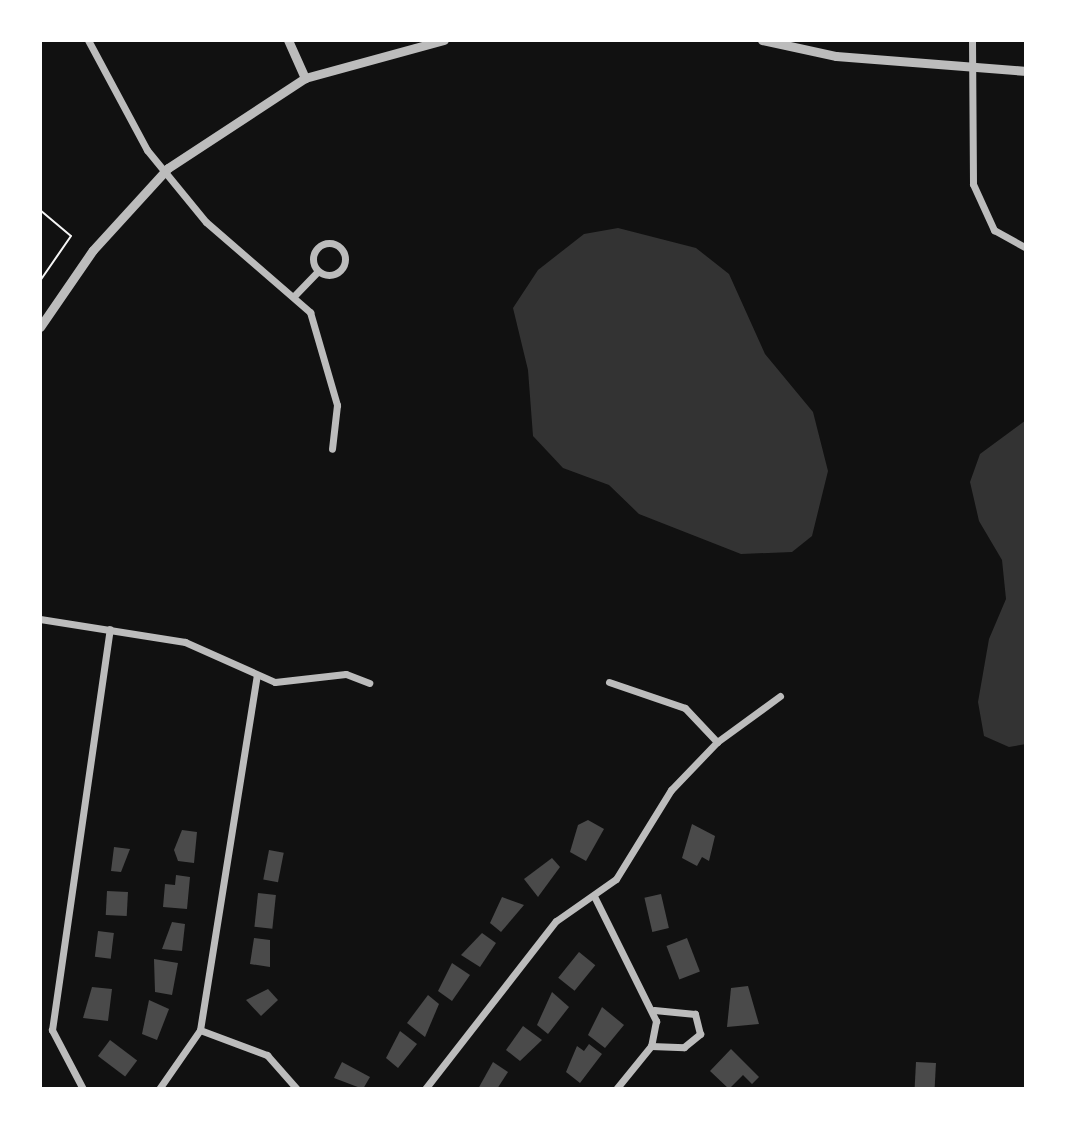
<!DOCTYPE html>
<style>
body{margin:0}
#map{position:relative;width:1066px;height:1129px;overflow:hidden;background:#111;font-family:Roboto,sans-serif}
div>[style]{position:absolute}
.water>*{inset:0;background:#333}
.building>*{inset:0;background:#4a4a4a;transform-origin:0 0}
.path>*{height:2px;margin:-1px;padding:0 1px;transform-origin:1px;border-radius:1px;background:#f5f5f5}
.minor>*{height:7px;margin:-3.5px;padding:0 3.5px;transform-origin:3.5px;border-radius:3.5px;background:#bcbcbc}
.minor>.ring{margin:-3.5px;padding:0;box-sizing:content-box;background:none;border:7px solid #bcbcbc;border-radius:50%}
.tertiary>*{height:9px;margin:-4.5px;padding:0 4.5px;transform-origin:4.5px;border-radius:4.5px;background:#bcbcbc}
span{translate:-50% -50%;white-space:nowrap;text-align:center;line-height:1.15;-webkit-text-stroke:8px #fff;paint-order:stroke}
.frame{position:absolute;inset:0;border:42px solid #fff;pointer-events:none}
</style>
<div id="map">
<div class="water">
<i style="clip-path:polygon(618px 228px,696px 248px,729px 274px,765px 354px,813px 412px,828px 471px,812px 536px,792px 552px,741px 554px,639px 514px,609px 485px,563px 468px,533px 436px,528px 370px,513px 308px,538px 270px,584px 234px)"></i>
<i style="clip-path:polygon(1026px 420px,1026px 744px,1009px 747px,984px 736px,978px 702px,989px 639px,1006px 599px,1002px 560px,979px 521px,970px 482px,980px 454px)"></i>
</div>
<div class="building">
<i style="clip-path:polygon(588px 820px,604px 829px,586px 861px,570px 852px,578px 825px)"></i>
<i style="clip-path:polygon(692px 824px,715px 836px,709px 861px,702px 857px,697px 866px,682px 858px)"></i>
<i style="clip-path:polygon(182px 830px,197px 832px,194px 863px,178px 861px,174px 850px)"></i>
<i style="clip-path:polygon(114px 847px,130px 849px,121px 872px,111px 871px)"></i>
<i style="left:269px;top:850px;width:15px;height:30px;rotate:11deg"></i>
<i style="clip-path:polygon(552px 858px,560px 867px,538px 897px,524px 879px)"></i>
<i style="clip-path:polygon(176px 875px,190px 877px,187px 909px,163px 907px,165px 884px,175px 885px)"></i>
<i style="left:107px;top:891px;width:21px;height:24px;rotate:3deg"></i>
<i style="left:258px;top:893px;width:18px;height:34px;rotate:6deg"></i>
<i style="left:661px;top:894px;width:35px;height:17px;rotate:77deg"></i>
<i style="clip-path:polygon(502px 897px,524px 905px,501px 932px,490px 923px)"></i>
<i style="clip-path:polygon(172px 922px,185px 924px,182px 951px,162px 949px)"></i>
<i style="left:98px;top:931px;width:16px;height:26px;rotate:7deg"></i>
<i style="clip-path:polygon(482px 933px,496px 943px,480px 967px,461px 955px)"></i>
<i style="clip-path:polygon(254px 938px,270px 940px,270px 967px,250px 964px)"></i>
<i style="left:687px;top:938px;width:36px;height:22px;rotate:69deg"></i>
<i style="left:579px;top:952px;width:21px;height:33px;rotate:39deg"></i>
<i style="clip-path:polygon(154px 959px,178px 963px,172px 995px,155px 992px)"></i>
<i style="clip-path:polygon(452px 963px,470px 975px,452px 1001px,438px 991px)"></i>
<i style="clip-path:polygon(748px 986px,759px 1024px,727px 1027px,731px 988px)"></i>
<i style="clip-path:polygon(92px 987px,112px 989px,108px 1021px,83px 1018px)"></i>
<i style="clip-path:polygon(268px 989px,278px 1000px,261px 1016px,246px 1000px)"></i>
<i style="clip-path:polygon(552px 992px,569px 1007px,548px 1034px,537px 1025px)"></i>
<i style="clip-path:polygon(428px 995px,439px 1004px,425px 1037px,407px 1023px)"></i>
<i style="clip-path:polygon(149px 1000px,169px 1009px,157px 1040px,142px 1034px)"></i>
<i style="clip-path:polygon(602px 1007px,624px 1025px,605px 1048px,588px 1035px)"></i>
<i style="clip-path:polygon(523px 1026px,542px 1040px,520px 1061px,506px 1050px)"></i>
<i style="clip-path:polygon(400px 1031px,417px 1044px,398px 1068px,386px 1058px)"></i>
<i style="left:110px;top:1040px;width:34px;height:20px;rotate:37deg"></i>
<i style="clip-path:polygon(589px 1044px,602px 1054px,580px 1083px,566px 1072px,577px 1046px,584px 1051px)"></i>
<i style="clip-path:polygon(731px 1049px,759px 1077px,752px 1084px,743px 1075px,729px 1089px,710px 1071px)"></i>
<i style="clip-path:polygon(342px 1062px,370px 1077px,363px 1089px,334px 1078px)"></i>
<i style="clip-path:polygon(493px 1062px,508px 1072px,497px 1089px,478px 1089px)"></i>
<i style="left:916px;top:1062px;width:20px;height:27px;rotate:3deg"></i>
</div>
<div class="path">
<i style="left:40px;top:210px;width:40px;rotate:40deg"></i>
<i style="left:71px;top:236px;width:55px;rotate:124.6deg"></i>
</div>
<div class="minor">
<i style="left:88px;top:40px;width:125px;rotate:61.8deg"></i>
<i style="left:147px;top:150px;width:93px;rotate:50.7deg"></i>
<i style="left:206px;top:222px;width:138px;rotate:40.9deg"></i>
<i style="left:310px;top:312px;width:97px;rotate:73.8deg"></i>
<i style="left:337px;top:405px;width:44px;rotate:96.5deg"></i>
<i style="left:972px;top:40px;width:144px;rotate:89.6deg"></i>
<i style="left:973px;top:184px;width:51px;rotate:65.5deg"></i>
<i style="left:994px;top:230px;width:37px;rotate:29deg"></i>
<i class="ring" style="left:313px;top:243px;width:25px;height:25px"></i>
<i style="left:295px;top:295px;width:33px;rotate:-46deg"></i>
<i style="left:40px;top:619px;width:147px;rotate:9deg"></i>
<i style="left:185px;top:642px;width:98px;rotate:24deg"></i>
<i style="left:275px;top:682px;width:71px;rotate:-6.4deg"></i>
<i style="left:346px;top:674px;width:25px;rotate:21deg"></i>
<i style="left:609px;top:682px;width:80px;rotate:18.9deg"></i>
<i style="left:685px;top:708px;width:47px;rotate:46.7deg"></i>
<i style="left:594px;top:896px;width:140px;rotate:63.6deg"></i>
<i style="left:656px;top:1021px;width:25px;rotate:101deg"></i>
<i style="left:651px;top:1046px;width:55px;rotate:129.1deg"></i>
<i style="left:200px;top:1030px;width:72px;rotate:20.5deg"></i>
<i style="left:267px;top:1055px;width:45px;rotate:48.6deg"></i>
<i style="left:651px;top:1046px;width:33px;rotate:2deg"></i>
<i style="left:684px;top:1047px;width:21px;rotate:-39deg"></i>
<i style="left:700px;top:1034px;width:21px;rotate:-104deg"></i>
<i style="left:695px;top:1014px;width:41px;rotate:-174.4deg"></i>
<i style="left:83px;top:1089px;width:67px;rotate:-117.7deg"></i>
<i style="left:52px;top:1030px;width:405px;rotate:-81.8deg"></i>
<i style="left:159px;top:1089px;width:72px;rotate:-55.2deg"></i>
<i style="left:200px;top:1030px;width:359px;rotate:-80.9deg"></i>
<i style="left:425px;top:1089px;width:213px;rotate:-52.1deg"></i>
<i style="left:556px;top:921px;width:73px;rotate:-35deg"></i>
<i style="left:616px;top:879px;width:105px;rotate:-58.3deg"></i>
<i style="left:671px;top:790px;width:66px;rotate:-46.2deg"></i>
<i style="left:717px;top:742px;width:78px;rotate:-36.1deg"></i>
</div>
<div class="tertiary">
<i style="left:288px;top:40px;width:42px;rotate:65.9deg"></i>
<i style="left:762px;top:40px;width:76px;rotate:12.2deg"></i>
<i style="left:836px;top:56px;width:191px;rotate:4.5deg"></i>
<i style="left:40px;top:327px;width:93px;rotate:-55.5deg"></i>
<i style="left:93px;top:250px;width:111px;rotate:-47.6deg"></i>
<i style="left:168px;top:168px;width:164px;rotate:-33.3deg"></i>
<i style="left:305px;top:78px;width:144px;rotate:-15.3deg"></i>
</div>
<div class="frame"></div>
</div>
